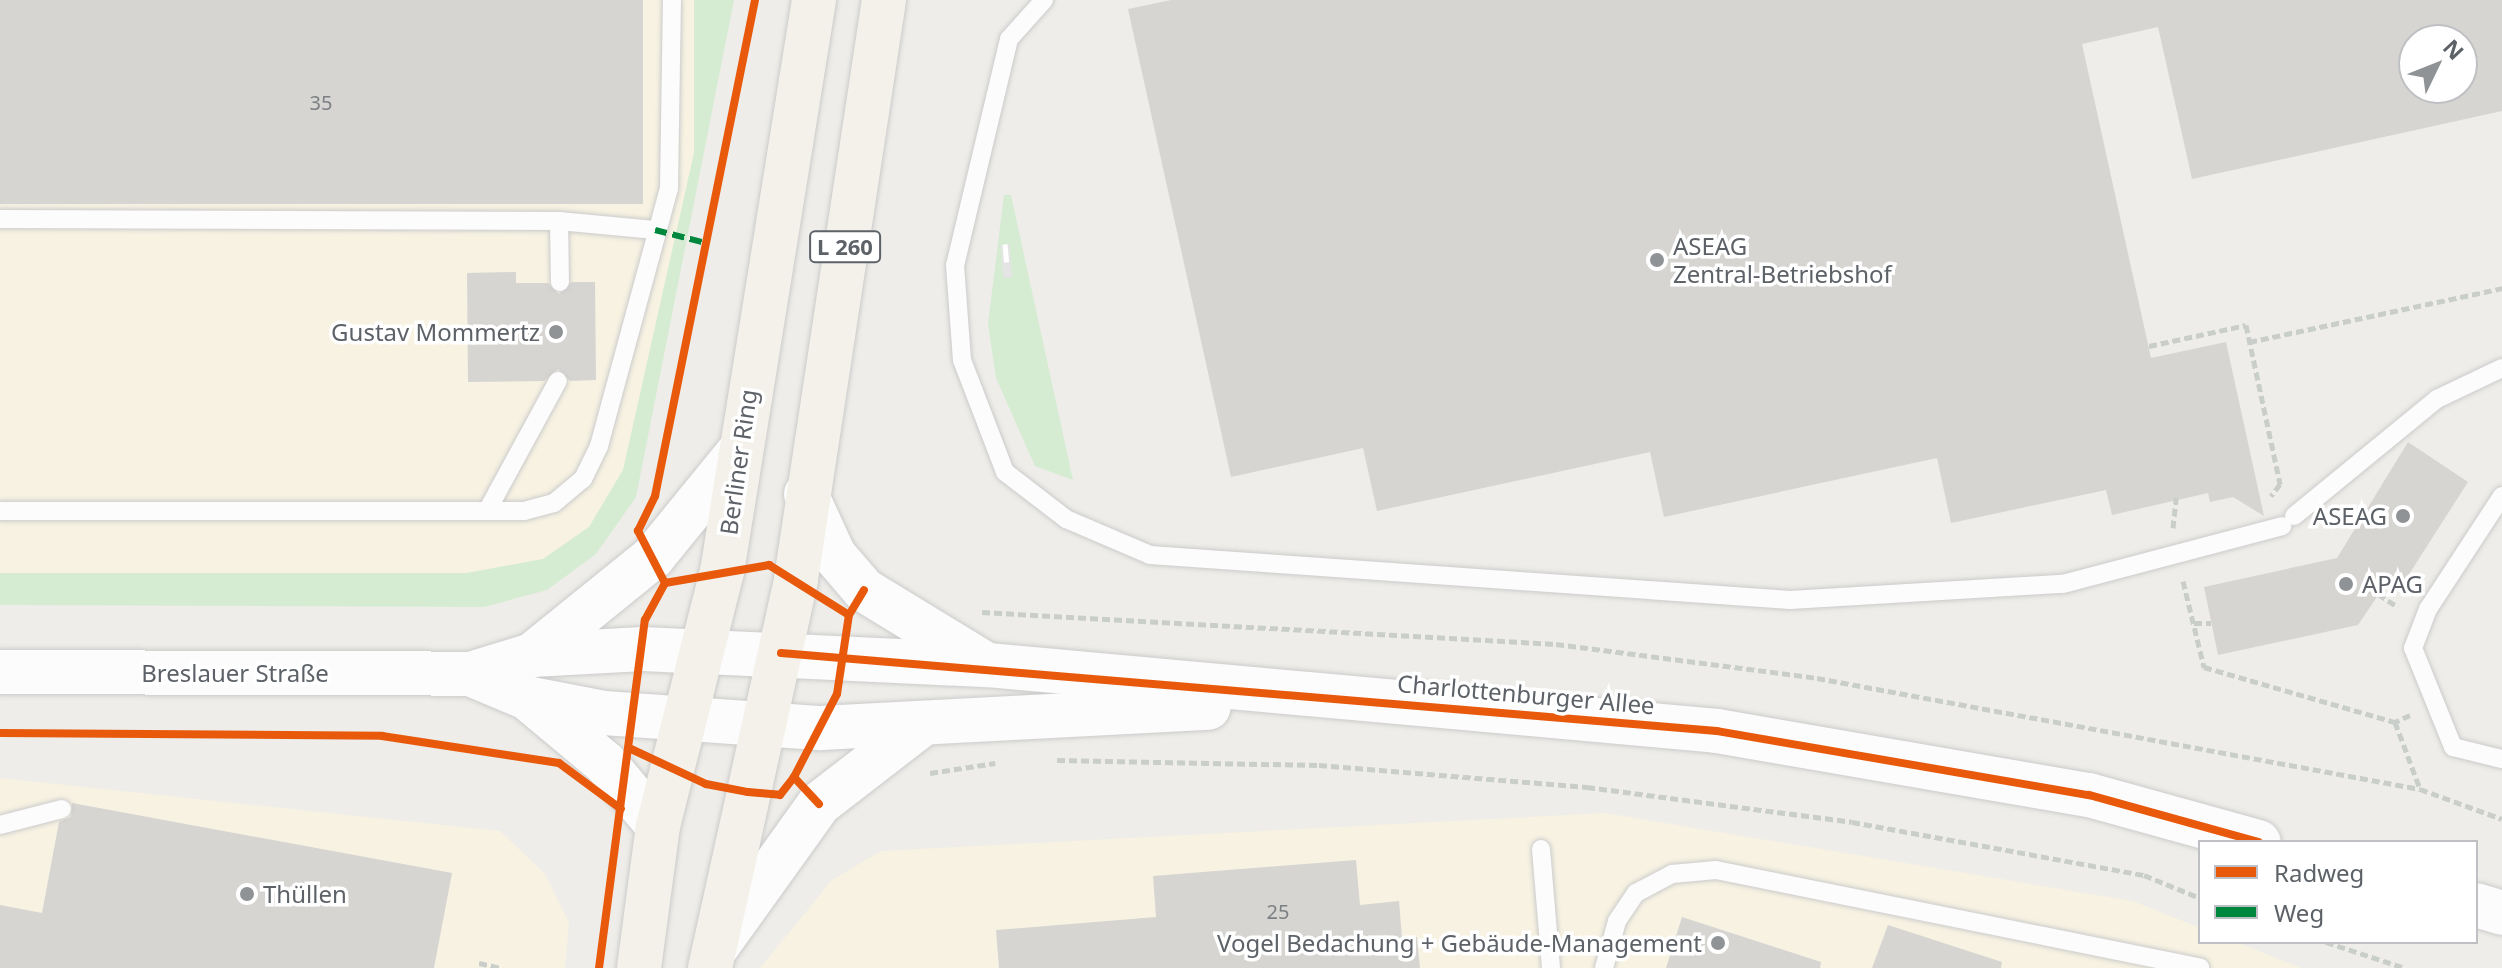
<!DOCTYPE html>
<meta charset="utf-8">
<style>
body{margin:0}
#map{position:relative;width:2502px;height:968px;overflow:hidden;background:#eeede9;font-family:"Noto Sans",sans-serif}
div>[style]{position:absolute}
.commercial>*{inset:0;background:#f7f2e2}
.green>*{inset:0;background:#d5ecd2}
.building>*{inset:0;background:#d6d5d2;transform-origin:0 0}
.path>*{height:5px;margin-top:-2.5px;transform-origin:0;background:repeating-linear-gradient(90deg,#c9cecb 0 8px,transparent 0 12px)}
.roads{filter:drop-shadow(0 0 2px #cbcbcb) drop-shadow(0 0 2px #cbcbcb)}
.lane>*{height:18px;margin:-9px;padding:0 9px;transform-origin:9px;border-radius:9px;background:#fcfcfc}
.secondary>*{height:44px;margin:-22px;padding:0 22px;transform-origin:22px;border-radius:22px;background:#fcfcfc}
.primary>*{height:44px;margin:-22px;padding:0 22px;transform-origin:22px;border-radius:22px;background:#f3f1e9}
.rail>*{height:9px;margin-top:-4.5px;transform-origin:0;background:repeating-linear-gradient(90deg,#fff 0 18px,#e3e4e3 0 36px);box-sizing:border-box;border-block:2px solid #e3e4e3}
.quiet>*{height:6px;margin-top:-3px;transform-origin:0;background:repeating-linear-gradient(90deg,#00873e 0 12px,transparent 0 18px)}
.cycleway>*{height:8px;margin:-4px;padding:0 4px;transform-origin:4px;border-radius:4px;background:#e8590c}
.dots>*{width:22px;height:22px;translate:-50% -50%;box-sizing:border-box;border:4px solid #fff;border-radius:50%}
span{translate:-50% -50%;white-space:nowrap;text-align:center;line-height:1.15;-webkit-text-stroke:7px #fff;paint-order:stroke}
.number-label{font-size:20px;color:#7c8084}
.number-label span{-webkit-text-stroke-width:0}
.shield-label span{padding:2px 6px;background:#fff;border:2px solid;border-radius:6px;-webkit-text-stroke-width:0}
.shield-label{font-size:22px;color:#5d6268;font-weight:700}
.poi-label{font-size:24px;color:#5d6268}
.left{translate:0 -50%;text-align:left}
.right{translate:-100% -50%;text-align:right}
.street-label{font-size:24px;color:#5d6268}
.legend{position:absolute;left:2198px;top:840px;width:280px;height:104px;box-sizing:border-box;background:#fff;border:2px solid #bec0c3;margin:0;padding:10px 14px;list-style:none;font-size:24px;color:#5d6268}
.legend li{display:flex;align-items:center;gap:16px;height:40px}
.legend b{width:40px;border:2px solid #bec0c3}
.north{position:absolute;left:2398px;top:24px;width:80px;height:80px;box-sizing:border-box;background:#fff;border:2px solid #bec0c3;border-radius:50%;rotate:47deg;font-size:22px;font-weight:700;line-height:32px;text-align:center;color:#5d6268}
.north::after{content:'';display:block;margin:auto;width:28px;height:36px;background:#909395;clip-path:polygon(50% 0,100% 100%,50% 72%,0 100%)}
</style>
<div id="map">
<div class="commercial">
<i style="clip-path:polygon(0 0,694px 0,694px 153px,623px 470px,589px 527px,543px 559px,467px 573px,0 573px)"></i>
<i style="clip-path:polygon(0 778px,500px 831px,545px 874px,569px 923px,565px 968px,0 968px)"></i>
<i style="clip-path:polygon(1605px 813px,2133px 901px,2200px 928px,2200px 942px,2236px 942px,2301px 968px,760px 968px,832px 880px,881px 851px)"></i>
</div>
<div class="green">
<i style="clip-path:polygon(694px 0,734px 0,636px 497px,596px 554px,547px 590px,484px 607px,0 605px,0 573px,467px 573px,543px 559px,589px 527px,623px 470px,694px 153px)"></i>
<i style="clip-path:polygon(1004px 195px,1011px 195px,1073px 480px,1035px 466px,996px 378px,988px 324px)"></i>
</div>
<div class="building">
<i style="left:0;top:0;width:643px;height:204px"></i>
<i style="clip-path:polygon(evenodd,1171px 0,2502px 0,2502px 111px,2192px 179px,2158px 27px,2082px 44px,2151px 358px,2226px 342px,2264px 516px,2233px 497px,2210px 502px,2208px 493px,2112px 515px,2106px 490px,1951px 523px,1937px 458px,1664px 517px,1650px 452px,1377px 511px,1363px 448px,1231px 477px,1128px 9px,1171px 0,2414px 40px,2462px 40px,2462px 88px,2414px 88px,2414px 40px)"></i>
<i style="clip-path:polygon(516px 272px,516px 283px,548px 283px,559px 294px,572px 282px,595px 282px,596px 380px,570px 381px,558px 369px,544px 381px,468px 382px,467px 273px)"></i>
<i style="clip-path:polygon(2408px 442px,2468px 482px,2397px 593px,2385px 585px,2358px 625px,2218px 655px,2204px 587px,2337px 558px)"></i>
<i style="clip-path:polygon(72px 803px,452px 873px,434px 968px,0 968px,0 905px,42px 913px,59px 822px,71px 817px)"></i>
<i style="clip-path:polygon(1356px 860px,1360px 905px,1399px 901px,1402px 938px,1417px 937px,1420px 968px,999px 968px,996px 930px,1156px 917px,1153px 876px)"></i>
<i style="clip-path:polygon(1682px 917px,1821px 962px,1820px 968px,1666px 968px)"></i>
<i style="clip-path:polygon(1888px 925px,2002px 962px,2001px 968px,1872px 968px)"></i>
</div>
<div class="path">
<i style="left:2249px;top:342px;width:259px;rotate:-12deg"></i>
<i style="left:2149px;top:346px;width:99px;rotate:-12.2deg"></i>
<i style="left:2246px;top:325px;width:163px;rotate:77.9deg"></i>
<i style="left:2280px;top:484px;width:15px;rotate:127deg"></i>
<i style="left:2173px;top:528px;width:31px;rotate:-84deg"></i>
<i style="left:2183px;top:581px;width:89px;rotate:76.3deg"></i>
<i style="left:2204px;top:667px;width:199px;rotate:16.1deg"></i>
<i style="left:2378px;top:594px;width:24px;rotate:33deg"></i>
<i style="left:982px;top:612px;width:575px;rotate:3.19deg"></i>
<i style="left:1556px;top:644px;width:263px;rotate:7.4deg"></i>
<i style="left:1817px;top:678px;width:613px;rotate:10.43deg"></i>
<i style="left:2420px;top:789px;width:87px;rotate:20.1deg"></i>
<i style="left:2194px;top:623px;width:17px"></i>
<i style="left:2410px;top:715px;width:17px;rotate:155deg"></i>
<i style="left:2395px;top:722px;width:72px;rotate:69.5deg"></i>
<i style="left:1057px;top:760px;width:262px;rotate:1.1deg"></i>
<i style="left:1319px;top:765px;width:269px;rotate:4.7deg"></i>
<i style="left:1587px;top:787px;width:267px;rotate:7.5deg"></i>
<i style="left:1852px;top:822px;width:297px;rotate:10.3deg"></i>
<i style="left:2144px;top:875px;width:61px;rotate:22.3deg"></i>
<i style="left:930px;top:773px;width:66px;rotate:-8.7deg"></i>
<i style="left:2326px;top:942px;width:83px;rotate:18.2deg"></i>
<i style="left:479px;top:963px;width:23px;rotate:13deg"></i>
</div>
<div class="roads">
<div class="lane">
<i style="left:1044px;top:0;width:52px;rotate:131.9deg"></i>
<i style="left:1009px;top:39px;width:232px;rotate:103.4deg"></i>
<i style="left:955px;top:265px;width:95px;rotate:85.8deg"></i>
<i style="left:962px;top:360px;width:120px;rotate:69deg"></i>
<i style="left:1005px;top:472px;width:77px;rotate:37.6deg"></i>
<i style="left:1066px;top:519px;width:91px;rotate:23.2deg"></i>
<i style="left:1150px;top:555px;width:642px;rotate:4.02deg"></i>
<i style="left:1790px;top:600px;width:273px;rotate:-3.4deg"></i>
<i style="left:2063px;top:584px;width:227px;rotate:-14.8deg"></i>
<i style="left:0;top:219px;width:559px;rotate:0.2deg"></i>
<i style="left:559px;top:221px;width:96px;rotate:5.4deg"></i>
<i style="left:559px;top:221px;width:61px;rotate:89.1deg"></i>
<i style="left:2502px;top:496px;width:135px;rotate:123.2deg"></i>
<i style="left:2428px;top:609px;width:42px;rotate:111deg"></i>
<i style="left:2413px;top:648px;width:107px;rotate:68deg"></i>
<i style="left:2453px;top:747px;width:50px;rotate:13.8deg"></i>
<i style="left:0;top:511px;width:524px"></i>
<i style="left:524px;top:511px;width:31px;rotate:-15deg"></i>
<i style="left:554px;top:503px;width:38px;rotate:-40deg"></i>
<i style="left:583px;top:479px;width:37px;rotate:-64deg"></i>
<i style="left:599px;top:446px;width:267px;rotate:-74.8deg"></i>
<i style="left:669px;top:188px;width:188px;rotate:-89.1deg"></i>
<i style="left:487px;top:511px;width:148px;rotate:-61.4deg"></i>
<i style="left:2294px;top:516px;width:185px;rotate:-39.3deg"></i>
<i style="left:2437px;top:399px;width:72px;rotate:-25.5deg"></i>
<i style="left:0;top:825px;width:64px;rotate:-14.5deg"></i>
<i style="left:1541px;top:849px;width:119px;rotate:85.2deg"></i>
<i style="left:1604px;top:968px;width:49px;rotate:-74.5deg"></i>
<i style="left:1617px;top:921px;width:34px;rotate:-56deg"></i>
<i style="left:1636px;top:893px;width:41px;rotate:-27.8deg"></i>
<i style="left:1672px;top:874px;width:44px;rotate:-5.2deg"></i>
<i style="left:1716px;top:870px;width:494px;rotate:11.4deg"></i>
</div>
<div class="secondary">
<i style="left:806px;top:494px;width:67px;rotate:65.3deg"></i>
<i style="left:834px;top:555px;width:46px;rotate:49.4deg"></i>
<i style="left:864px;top:590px;width:138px;rotate:31.4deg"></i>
<i style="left:532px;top:655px;width:156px;rotate:-39deg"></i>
<i style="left:653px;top:557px;width:133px;rotate:-50.8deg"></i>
<i style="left:0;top:672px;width:470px;rotate:0.2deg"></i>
<i style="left:470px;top:674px;width:65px;rotate:-17deg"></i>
<i style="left:532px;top:655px;width:111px;rotate:-3.1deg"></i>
<i style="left:643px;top:649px;width:345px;rotate:2.7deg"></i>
<i style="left:988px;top:665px;width:732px;rotate:5.17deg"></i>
<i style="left:1717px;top:731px;width:377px;rotate:9.8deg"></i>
<i style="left:2089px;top:795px;width:176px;rotate:15.5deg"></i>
<i style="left:470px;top:674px;width:62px;rotate:22.8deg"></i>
<i style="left:527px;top:698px;width:78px;rotate:11deg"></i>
<i style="left:604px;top:713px;width:218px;rotate:4deg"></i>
<i style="left:821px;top:728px;width:388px;rotate:-3deg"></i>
<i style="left:532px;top:702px;width:95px;rotate:39.9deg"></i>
<i style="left:605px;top:763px;width:82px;rotate:49.9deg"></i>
<i style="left:2476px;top:905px;width:27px;rotate:17deg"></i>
<i style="left:716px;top:948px;width:177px;rotate:-54.4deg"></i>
<i style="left:819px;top:804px;width:128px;rotate:-37.7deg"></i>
</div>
<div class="primary">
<i style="left:639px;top:968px;width:143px;rotate:-82.4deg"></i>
<i style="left:658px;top:826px;width:262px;rotate:-75.9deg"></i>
<i style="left:722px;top:572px;width:579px;rotate:-80.86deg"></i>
<i style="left:710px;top:968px;width:398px;rotate:-77.5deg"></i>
<i style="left:796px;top:579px;width:586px;rotate:-81.36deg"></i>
</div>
</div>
<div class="rail">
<i style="left:1005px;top:244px;width:33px;rotate:85deg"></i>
</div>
<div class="quiet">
<i style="left:655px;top:230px;width:53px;rotate:14.3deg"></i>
</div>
<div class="cycleway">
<i style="left:665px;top:583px;width:106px;rotate:-9.8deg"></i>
<i style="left:769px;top:565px;width:94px;rotate:32deg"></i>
<i style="left:781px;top:653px;width:939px;rotate:4.76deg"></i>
<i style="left:1717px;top:731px;width:377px;rotate:9.8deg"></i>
<i style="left:2089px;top:795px;width:176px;rotate:15.5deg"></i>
<i style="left:0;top:733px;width:382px;rotate:0.4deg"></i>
<i style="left:382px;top:736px;width:179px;rotate:8.7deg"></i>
<i style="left:559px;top:763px;width:77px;rotate:36.6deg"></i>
<i style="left:631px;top:749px;width:83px;rotate:25deg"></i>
<i style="left:706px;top:784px;width:43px;rotate:10.8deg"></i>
<i style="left:748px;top:792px;width:32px;rotate:5deg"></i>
<i style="left:780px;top:795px;width:23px;rotate:-52deg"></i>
<i style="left:819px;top:804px;width:37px;rotate:-133deg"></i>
<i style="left:794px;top:777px;width:93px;rotate:-62.6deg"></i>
<i style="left:837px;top:694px;width:80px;rotate:-81.4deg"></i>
<i style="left:849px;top:615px;width:29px;rotate:-59deg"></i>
<i style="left:599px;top:968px;width:351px;rotate:-82.5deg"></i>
<i style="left:645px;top:620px;width:42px;rotate:-61.6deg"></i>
<i style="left:665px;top:583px;width:59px;rotate:-117.4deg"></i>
<i style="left:638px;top:531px;width:39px;rotate:-64deg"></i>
<i style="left:655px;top:496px;width:506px;rotate:-78.6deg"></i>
</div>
<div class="dots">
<i style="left:1657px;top:260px;background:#909395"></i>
<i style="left:556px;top:332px;background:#909395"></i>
<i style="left:2403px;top:516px;background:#909395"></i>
<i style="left:2346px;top:584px;background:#909395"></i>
<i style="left:247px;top:894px;background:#909395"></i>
<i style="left:1718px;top:943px;background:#909395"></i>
</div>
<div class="number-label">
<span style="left:321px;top:102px">35</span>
<span style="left:1278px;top:911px">25</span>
</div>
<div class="shield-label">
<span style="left:845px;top:247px">L 260</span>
</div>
<div class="poi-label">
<span class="left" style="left:1673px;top:260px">ASEAG<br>Zentral-Betriebshof</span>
<span class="right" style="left:540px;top:332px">Gustav Mommertz</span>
<span class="right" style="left:2387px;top:516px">ASEAG</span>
<span class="left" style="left:2362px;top:584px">APAG</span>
<span class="left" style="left:263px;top:894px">Thüllen</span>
<span class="right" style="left:1702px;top:943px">Vogel Bedachung + Gebäude-Management</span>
</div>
<div class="street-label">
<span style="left:738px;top:462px;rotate:-82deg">Berliner Ring</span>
<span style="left:235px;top:673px">Breslauer Straße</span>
<span style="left:1526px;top:694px;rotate:5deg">Charlottenburger Allee</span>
</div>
<ul class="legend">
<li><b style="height:10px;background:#e8590c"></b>Radweg</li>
<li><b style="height:10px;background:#00873e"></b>Weg</li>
</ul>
<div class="north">N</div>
</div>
